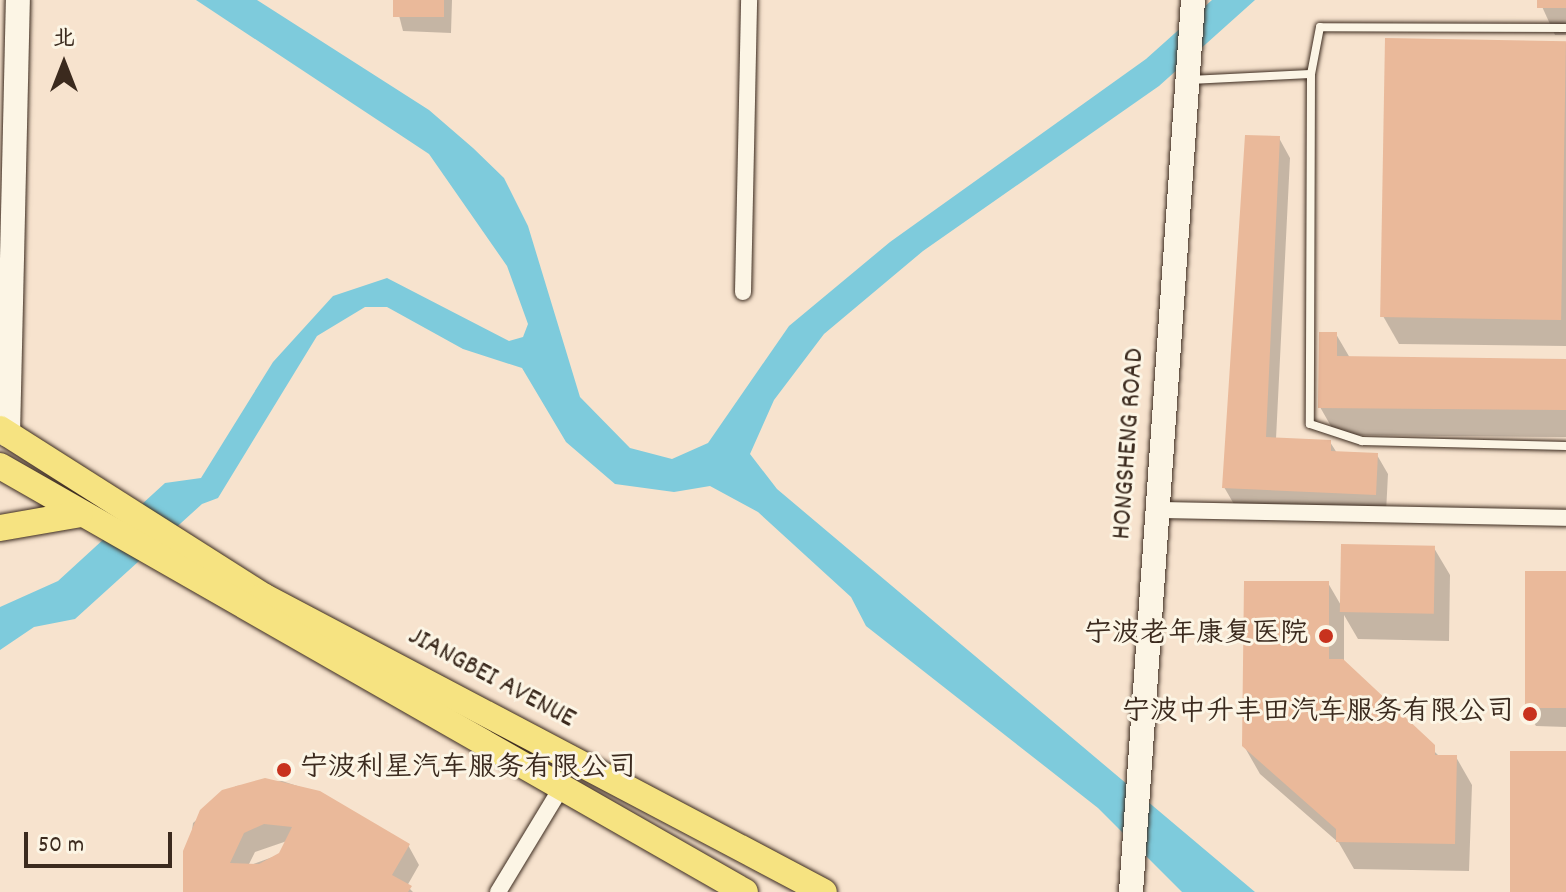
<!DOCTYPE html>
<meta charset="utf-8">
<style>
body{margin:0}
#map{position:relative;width:1566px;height:892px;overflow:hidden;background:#f7e3ce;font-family:Dekko,"LXGW WenKai TC",sans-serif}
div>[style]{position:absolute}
.water>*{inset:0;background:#7ecbdc}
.shadow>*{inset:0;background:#0003}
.building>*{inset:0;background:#eab99a;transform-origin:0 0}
.roads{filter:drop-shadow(0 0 2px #3b2a1e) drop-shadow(0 0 2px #3b2a1e)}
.lane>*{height:8px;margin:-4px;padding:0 4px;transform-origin:4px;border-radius:4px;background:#fcf5e5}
.street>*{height:16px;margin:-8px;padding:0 8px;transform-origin:8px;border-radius:8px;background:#fcf5e5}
.secondary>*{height:24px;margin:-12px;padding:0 12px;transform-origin:12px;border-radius:12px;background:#fcf5e5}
.primary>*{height:26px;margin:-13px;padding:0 13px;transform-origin:13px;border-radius:13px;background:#f6e381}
.dots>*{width:22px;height:22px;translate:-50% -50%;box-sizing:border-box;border:4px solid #fcf5e5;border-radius:50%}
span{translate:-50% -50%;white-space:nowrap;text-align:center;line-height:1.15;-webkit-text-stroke:6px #fcf5e5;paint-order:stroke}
.street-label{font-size:28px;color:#3b2a1e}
.poi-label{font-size:28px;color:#3b2a1e}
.right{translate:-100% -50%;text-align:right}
.left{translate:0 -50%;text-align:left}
.north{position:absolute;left:24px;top:24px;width:80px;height:80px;-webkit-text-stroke:6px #fcf5e5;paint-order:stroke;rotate:0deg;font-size:22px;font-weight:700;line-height:32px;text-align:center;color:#3b2a1e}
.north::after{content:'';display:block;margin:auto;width:28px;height:36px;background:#3b2a1e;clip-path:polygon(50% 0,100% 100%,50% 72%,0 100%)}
.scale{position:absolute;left:24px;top:832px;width:148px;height:36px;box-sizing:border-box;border:4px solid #3b2a1e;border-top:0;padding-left:10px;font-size:24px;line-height:28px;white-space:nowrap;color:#3b2a1e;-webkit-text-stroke:6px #fcf5e5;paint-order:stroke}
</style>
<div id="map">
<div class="water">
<i style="clip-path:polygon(196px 0,257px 0,429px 110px,473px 148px,504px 178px,528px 226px,580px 397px,630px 448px,672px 459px,708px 443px,789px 326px,890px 242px,1146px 59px,1212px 0,1255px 0,1159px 86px,923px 251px,824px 334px,774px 400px,750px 454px,777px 489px,1255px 892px,1182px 892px,1098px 808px,866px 626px,851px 597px,758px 512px,710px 486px,674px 492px,615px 484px,566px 442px,522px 368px,463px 349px,387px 307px,365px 307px,317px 336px,218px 498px,202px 504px,75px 619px,34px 627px,0 650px,0 607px,58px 581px,165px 483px,201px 478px,273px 362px,333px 296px,387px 278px,509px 341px,523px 337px,528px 324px,507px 266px,429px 154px)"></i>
</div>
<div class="shadow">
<i style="clip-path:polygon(395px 0,452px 0,451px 33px,403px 31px)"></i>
<i style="clip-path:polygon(1539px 0,1566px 0,1566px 35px,1555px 35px)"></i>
<i style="clip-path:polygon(1566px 42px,1566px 346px,1399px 344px,1383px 316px)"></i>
<i style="clip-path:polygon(1279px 138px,1290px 158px,1276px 439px,1330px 442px,1337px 453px,1377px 455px,1388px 474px,1386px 513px,1235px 506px,1224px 487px)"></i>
<i style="clip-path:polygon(1336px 334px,1350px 358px,1566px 361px,1566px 437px,1336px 435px,1320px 407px)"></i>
<i style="clip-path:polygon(1434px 548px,1450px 575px,1449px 641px,1358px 639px,1344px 615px,1344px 662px,1440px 757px,1456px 757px,1472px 785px,1469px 871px,1354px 869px,1339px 843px,1260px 774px,1244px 746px,1328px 583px,1342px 607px)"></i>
<i style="clip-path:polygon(1566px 573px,1566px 727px,1536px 726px,1524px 707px)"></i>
<i style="clip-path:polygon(evenodd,282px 781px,319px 793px,408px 845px,419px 865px,407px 886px,413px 892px,184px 892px,193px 823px,236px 786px,282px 781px,287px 841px,281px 854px,248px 866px,255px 852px,287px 841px)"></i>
</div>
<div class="building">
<i style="left:393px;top:0;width:51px;height:17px"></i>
<i style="left:1537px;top:0;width:29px;height:8px"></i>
<i style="left:1385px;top:38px;width:181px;height:279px;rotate:1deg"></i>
<i style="clip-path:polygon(1245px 135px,1280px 136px,1266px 437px,1331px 440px,1331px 451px,1378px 453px,1376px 495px,1222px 488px)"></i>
<i style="clip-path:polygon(1319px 332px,1337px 332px,1337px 356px,1566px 359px,1566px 410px,1318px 408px)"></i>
<i style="left:1341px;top:544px;width:94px;height:68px;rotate:1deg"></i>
<i style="left:1525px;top:571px;width:41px;height:137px"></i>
<i style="clip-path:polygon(1244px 581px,1329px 581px,1329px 659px,1343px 659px,1435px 745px,1435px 755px,1457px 755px,1455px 844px,1336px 842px,1336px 829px,1242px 746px)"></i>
<i style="left:1510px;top:751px;width:56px;height:141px"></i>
<i style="clip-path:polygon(evenodd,265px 778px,320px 791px,410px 844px,392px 875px,412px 886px,408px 892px,183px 892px,183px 851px,200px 810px,222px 790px,265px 778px,264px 824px,292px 827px,279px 853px,259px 864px,230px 863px,244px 833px,264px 824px)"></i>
</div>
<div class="roads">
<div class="lane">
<i style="left:1566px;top:28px;width:246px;rotate:-179.8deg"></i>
<i style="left:1320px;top:27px;width:48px;rotate:100.8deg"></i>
<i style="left:1311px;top:74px;width:350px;rotate:90.2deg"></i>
<i style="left:1310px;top:424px;width:55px;rotate:18.1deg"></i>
<i style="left:1362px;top:441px;width:204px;rotate:1.4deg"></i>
<i style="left:1189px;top:80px;width:122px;rotate:-2.8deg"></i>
</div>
<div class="street">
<i style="left:743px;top:292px;width:292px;rotate:-88.8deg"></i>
<i style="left:1157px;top:510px;width:409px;rotate:1.1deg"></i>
<i style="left:498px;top:892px;width:122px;rotate:-58.8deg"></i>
</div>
<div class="secondary">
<i style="left:8px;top:435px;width:435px;rotate:-88.7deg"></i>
<i style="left:1131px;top:892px;width:894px;rotate:-86.02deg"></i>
</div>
<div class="primary">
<i style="left:0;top:429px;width:312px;rotate:32.4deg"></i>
<i style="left:263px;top:596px;width:634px;rotate:27.82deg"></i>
<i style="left:0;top:466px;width:858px;rotate:29.76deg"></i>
<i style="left:0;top:528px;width:81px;rotate:-9.9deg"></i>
</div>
</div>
<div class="dots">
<i style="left:1326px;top:636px;background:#c8321e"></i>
<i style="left:1530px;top:714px;background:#c8321e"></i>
<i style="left:284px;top:770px;background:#c8321e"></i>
</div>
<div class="street-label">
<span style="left:1130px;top:444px;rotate:-86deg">HONGSHENG ROAD</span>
<span style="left:491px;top:679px;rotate:28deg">JIANGBEI AVENUE</span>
</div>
<div class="poi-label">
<span class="right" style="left:1308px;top:636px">宁波老年康复医院</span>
<span class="right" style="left:1514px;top:714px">宁波中升丰田汽车服务有限公司</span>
<span class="left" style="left:300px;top:770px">宁波利星汽车服务有限公司</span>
</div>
<div class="north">北</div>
<div class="scale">50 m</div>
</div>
